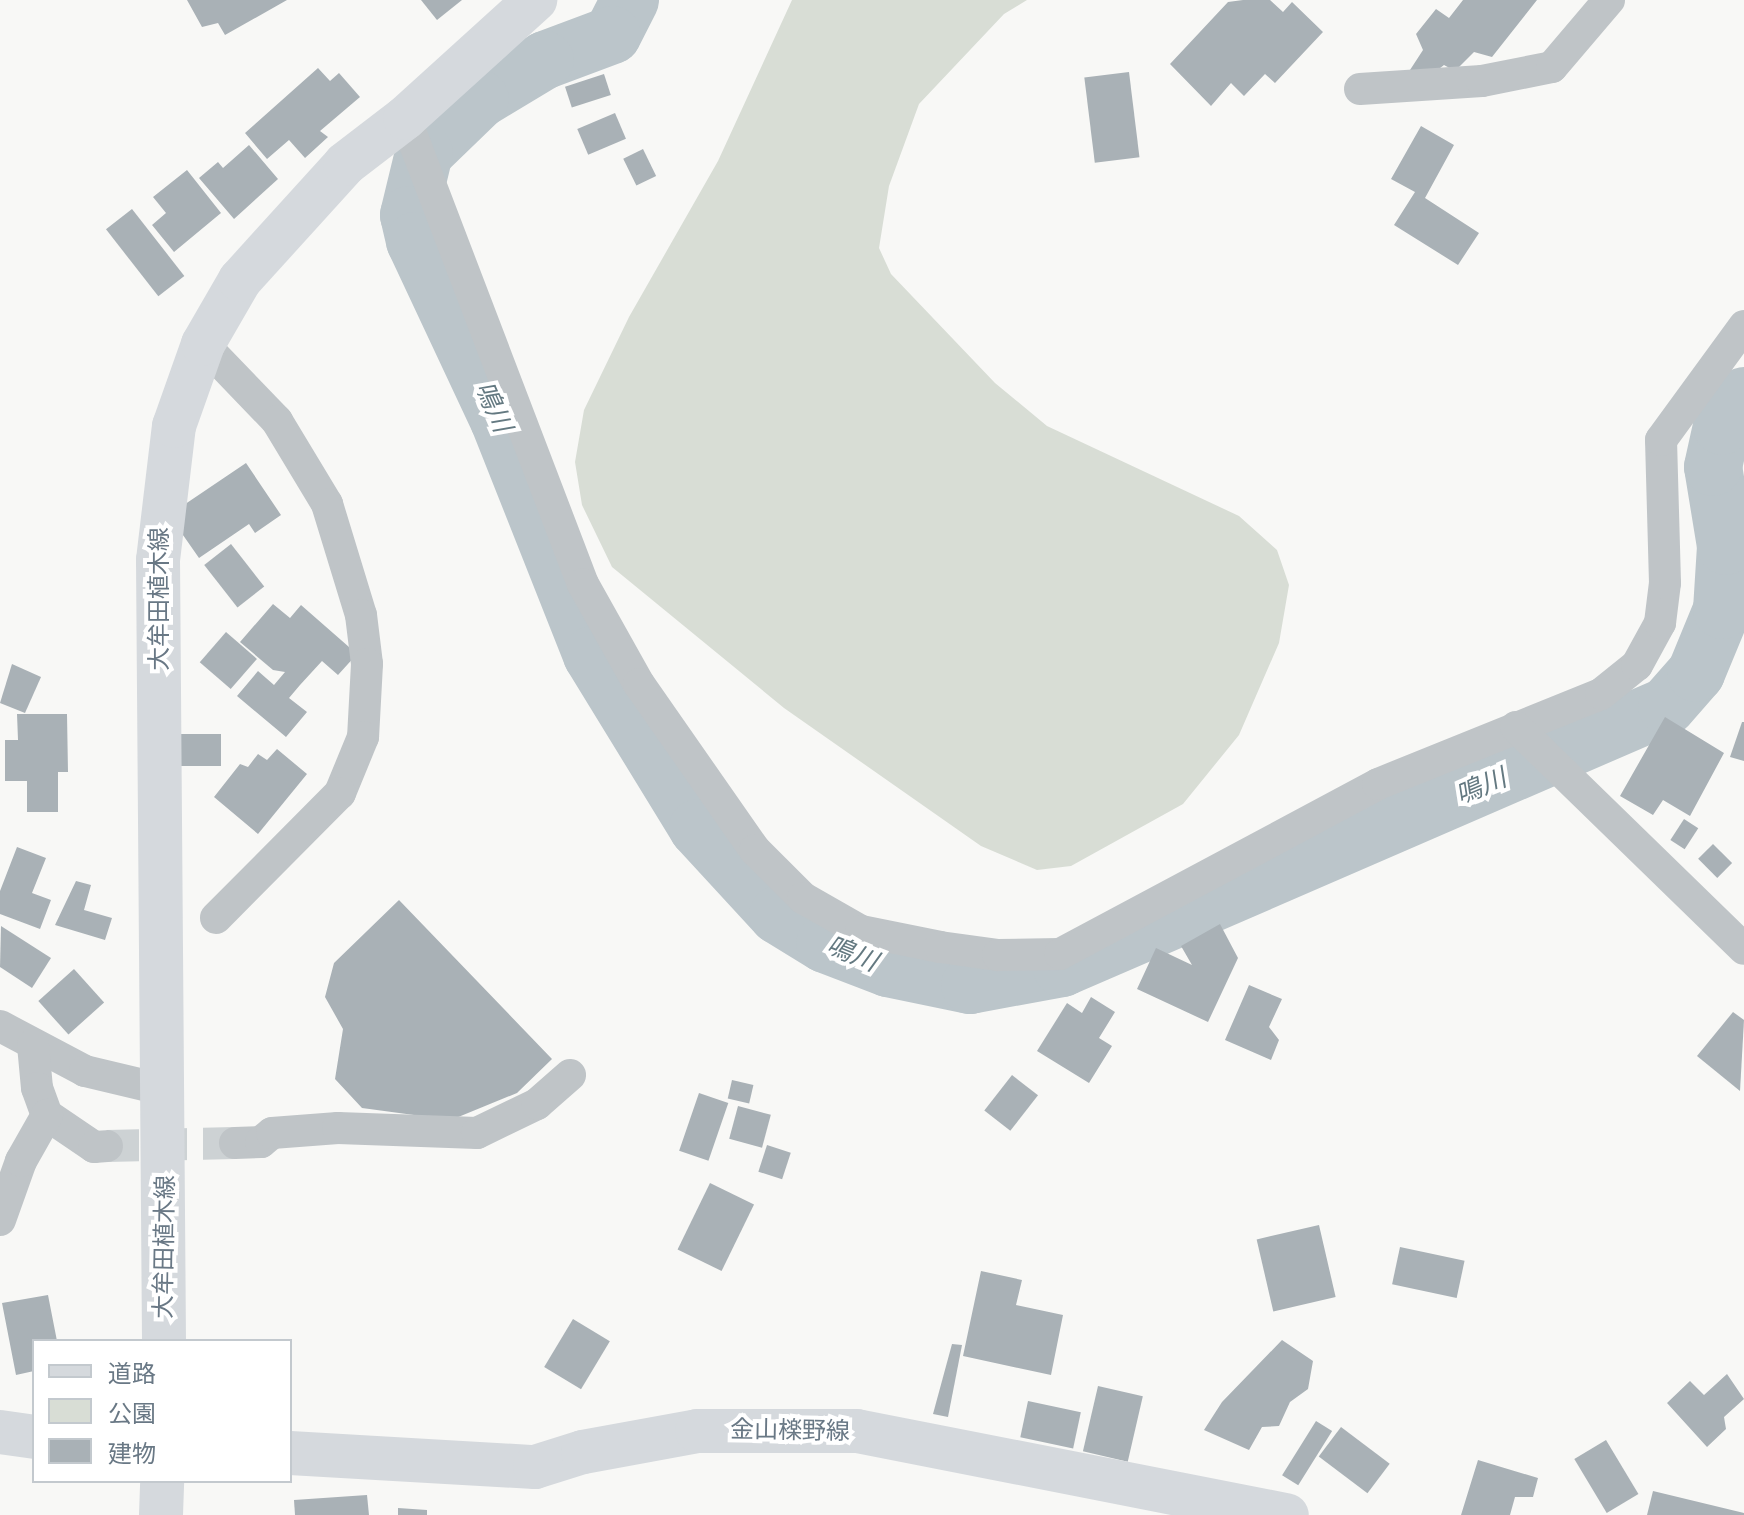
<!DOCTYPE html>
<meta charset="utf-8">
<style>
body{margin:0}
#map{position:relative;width:1744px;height:1515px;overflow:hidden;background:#f8f8f6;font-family:Roboto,"Noto Sans JP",sans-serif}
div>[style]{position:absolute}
.green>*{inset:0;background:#d8ddd5}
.river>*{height:58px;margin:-29px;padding:0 29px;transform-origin:29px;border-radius:29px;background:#bbc5ca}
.building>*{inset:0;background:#a9b1b6;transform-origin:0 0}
.street-tunnel>*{height:32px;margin-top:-16px;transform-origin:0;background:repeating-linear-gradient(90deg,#cdd2d4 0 32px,transparent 0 48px)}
.street>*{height:32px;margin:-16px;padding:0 16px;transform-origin:16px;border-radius:16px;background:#bfc4c7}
.secondary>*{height:44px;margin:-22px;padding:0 22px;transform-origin:22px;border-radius:22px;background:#d5d9dd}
.primary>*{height:44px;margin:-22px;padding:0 22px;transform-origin:22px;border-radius:22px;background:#d5d9dd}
span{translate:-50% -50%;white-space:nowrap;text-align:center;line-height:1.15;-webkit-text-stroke:8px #fff;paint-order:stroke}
.street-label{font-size:24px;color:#697885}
.water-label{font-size:26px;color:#647981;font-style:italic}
.legend{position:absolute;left:32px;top:1339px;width:260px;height:144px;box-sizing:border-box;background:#fff;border:2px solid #c3c9ce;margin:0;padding:10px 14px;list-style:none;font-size:24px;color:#697885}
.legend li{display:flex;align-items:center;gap:16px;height:40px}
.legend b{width:40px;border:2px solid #c3c9ce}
</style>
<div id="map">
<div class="green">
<i style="clip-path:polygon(792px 0,1027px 0,1004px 14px,919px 104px,889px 186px,879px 248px,891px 274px,995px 383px,1047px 426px,1239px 516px,1277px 550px,1289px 585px,1279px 643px,1239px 735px,1183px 804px,1071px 866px,1037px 870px,981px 846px,784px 708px,612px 567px,582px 505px,575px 462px,584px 410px,629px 317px,718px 161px)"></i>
</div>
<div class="river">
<i style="left:630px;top:0;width:39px;rotate:117deg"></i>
<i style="left:612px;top:35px;width:72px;rotate:159.5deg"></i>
<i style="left:545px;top:60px;width:76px;rotate:149deg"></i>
<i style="left:480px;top:99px;width:78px;rotate:136deg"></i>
<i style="left:424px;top:153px;width:64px;rotate:103.6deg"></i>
<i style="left:409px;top:215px;width:27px;rotate:77deg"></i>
<i style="left:415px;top:241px;width:198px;rotate:64.9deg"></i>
<i style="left:499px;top:420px;width:253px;rotate:68.4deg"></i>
<i style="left:592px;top:655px;width:203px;rotate:58.5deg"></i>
<i style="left:698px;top:828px;width:118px;rotate:47.4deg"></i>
<i style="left:778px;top:915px;width:55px;rotate:31.7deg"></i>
<i style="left:825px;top:944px;width:67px;rotate:20.9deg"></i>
<i style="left:888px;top:968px;width:84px;rotate:11.7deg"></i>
<i style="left:970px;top:985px;width:94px;rotate:-10.5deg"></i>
<i style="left:1062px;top:968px;width:659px;rotate:-23.42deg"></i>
<i style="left:1667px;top:706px;width:44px;rotate:-48.7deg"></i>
<i style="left:1696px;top:673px;width:68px;rotate:-67.6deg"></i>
<i style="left:1722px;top:610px;width:64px;rotate:-86.4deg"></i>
<i style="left:1726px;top:546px;width:80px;rotate:-99.3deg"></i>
<i style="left:1713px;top:467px;width:42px;rotate:-77.6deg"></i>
<i style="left:1722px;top:426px;width:37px;rotate:-54deg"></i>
</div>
<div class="building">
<i style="clip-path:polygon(187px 0,287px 0,225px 35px,218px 23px,202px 27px)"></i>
<i style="clip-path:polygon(421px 0,462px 0,437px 20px)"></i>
<i style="clip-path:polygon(1243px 0,1270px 0,1283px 12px,1292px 2px,1323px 32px,1275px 83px,1265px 74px,1244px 96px,1231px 83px,1211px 106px,1170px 64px,1228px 2px)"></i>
<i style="clip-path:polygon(1463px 0,1537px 0,1492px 57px,1474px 52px,1455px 71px,1444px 65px,1426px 79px,1410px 70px,1423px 50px,1416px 34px,1436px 9px,1449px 18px)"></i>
<i style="clip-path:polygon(318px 68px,330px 81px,339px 73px,360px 97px,320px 131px,328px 137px,305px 158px,289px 140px,267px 159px,245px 133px)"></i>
<i style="left:1129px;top:72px;width:86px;height:45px;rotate:83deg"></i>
<i style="left:604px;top:74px;width:22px;height:41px;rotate:72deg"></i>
<i style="left:615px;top:113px;width:28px;height:41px;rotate:67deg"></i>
<i style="clip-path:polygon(1421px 126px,1454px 145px,1425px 198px,1479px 233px,1458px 265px,1394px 225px,1415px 192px,1391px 179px)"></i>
<i style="clip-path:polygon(249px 145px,278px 179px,234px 219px,199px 178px,218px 162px,223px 168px)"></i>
<i style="left:643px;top:149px;width:30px;height:22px;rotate:64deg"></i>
<i style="clip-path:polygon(187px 170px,221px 213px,174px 252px,152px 225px,166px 213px,153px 197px)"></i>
<i style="left:132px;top:209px;width:85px;height:33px;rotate:52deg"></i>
<i style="clip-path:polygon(246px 463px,281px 515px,255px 533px,249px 524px,199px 558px,169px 515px)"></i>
<i style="left:231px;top:544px;width:54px;height:34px;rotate:52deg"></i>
<i style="clip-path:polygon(273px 604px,290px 618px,301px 605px,357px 654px,338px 675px,322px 661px,300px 685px,289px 698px,307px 712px,286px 737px,237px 696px,258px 671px,274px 685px,285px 672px,273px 670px,240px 642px)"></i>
<i style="left:226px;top:632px;width:41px;height:40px;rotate:41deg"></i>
<i style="clip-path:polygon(12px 664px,41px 677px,25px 713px,0 703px)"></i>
<i style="clip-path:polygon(17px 714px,67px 714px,68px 772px,58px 772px,58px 812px,27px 812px,27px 781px,5px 781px,5px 740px,18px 740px)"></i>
<i style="clip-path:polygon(1665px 717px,1724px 753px,1690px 816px,1663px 800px,1653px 815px,1620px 796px)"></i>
<i style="clip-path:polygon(1742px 722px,1744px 722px,1744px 761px,1730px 757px)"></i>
<i style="left:180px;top:734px;width:41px;height:32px"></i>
<i style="clip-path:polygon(277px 749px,307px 774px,258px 834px,214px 797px,240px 764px,248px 767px,258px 754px,267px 760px)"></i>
<i style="left:1684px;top:819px;width:17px;height:25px;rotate:33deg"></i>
<i style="left:1713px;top:844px;width:27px;height:21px;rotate:45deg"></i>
<i style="clip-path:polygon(17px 847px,46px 858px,32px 893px,51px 900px,40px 929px,0 914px,0 891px)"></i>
<i style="clip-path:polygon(76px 881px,91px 885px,84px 910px,112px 918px,105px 940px,55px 925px)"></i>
<i style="clip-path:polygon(399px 900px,552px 1059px,517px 1093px,451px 1120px,362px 1108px,335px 1079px,343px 1029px,325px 997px,334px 963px)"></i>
<i style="clip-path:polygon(1220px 924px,1238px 958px,1208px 1022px,1137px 989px,1156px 948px,1192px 965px,1181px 946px)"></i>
<i style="clip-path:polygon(1px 926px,51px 958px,32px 988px,0 967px)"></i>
<i style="left:74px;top:969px;width:45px;height:48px;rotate:48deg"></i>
<i style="clip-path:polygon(1249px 985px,1282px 999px,1269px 1027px,1279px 1040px,1271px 1060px,1225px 1040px)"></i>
<i style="clip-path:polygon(1091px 997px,1115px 1012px,1099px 1038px,1112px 1046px,1089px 1083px,1037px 1051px,1067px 1003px,1082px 1013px)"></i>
<i style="clip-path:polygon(1733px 1012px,1744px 1020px,1740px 1091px,1697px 1056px)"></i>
<i style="left:1012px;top:1075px;width:33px;height:45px;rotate:38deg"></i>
<i style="left:732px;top:1080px;width:22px;height:19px;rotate:13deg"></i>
<i style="left:699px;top:1093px;width:31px;height:61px;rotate:19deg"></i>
<i style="left:738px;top:1106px;width:34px;height:34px;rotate:15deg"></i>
<i style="left:767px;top:1145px;width:25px;height:28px;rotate:18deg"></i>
<i style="left:710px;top:1183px;width:49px;height:74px;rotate:26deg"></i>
<i style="left:1319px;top:1225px;width:74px;height:64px;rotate:77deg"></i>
<i style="left:1400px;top:1247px;width:66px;height:38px;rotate:12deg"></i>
<i style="clip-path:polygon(981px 1271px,1022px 1280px,1016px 1305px,1063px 1315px,1051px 1375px,963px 1356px)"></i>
<i style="clip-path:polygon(48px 1295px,57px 1341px,34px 1341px,34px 1371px,16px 1375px,2px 1303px)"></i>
<i style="left:573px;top:1319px;width:43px;height:56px;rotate:31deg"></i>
<i style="clip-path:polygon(1282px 1340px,1313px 1361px,1308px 1389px,1290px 1402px,1279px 1426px,1262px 1427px,1249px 1450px,1204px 1430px,1222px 1402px)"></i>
<i style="clip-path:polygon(952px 1344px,962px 1345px,948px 1417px,933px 1414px)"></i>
<i style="clip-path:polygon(1727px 1374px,1744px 1399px,1724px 1417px,1726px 1429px,1707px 1447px,1667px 1403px,1690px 1381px,1704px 1395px)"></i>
<i style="left:1098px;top:1386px;width:46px;height:67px;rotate:13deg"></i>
<i style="left:1028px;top:1401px;width:54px;height:37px;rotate:12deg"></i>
<i style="left:1316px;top:1421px;width:19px;height:64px;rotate:32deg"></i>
<i style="left:1341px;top:1427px;width:61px;height:37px;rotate:37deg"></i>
<i style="left:1606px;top:1440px;width:63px;height:37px;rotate:59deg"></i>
<i style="clip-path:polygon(1478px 1460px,1538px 1478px,1533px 1497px,1515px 1497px,1510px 1515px,1461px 1515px)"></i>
<i style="clip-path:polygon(1653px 1491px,1744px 1513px,1744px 1515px,1647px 1515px)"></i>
<i style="clip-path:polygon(367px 1495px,369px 1515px,295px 1515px,294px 1500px)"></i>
<i style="clip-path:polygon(398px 1508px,427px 1510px,427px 1515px,398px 1515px)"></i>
</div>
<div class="street-tunnel">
<i style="left:107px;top:1146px;width:128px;rotate:-1.3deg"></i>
</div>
<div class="street">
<i style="left:1360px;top:89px;width:122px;rotate:-3.8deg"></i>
<i style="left:1482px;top:81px;width:71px;rotate:-11.3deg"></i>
<i style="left:1552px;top:67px;width:88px;rotate:-49.6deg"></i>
<i style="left:405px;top:118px;width:499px;rotate:69.1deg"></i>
<i style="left:583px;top:584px;width:115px;rotate:60.8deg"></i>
<i style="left:639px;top:684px;width:203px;rotate:55.1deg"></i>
<i style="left:755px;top:850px;width:68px;rotate:45deg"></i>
<i style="left:803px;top:898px;width:67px;rotate:29.6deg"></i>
<i style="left:861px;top:931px;width:81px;rotate:11.4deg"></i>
<i style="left:940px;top:947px;width:59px;rotate:7.9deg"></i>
<i style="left:998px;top:955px;width:62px;rotate:-0.9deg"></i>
<i style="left:1060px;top:954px;width:361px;rotate:-28.1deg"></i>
<i style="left:1378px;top:784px;width:240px;rotate:-22deg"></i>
<i style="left:1601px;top:694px;width:46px;rotate:-38.9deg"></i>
<i style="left:1637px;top:665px;width:48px;rotate:-61.3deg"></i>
<i style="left:1660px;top:623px;width:40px;rotate:-82.9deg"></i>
<i style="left:1665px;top:583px;width:143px;rotate:-91.6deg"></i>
<i style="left:1661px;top:440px;width:141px;rotate:-53.9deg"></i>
<i style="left:203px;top:344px;width:107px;rotate:46.1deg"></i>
<i style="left:277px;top:421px;width:97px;rotate:58.9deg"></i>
<i style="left:327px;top:504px;width:116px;rotate:73deg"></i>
<i style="left:361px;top:615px;width:49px;rotate:83deg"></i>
<i style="left:367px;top:664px;width:73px;rotate:93.1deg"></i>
<i style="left:363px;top:737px;width:61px;rotate:112.3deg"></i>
<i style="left:340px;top:793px;width:176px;rotate:134.8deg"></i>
<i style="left:1516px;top:727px;width:318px;rotate:44.2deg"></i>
<i style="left:0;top:1026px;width:96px;rotate:27.9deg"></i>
<i style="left:85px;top:1071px;width:82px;rotate:13.4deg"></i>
<i style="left:33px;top:1045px;width:43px;rotate:84.7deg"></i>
<i style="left:37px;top:1088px;width:29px;rotate:70deg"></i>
<i style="left:47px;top:1115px;width:57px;rotate:34.2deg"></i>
<i style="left:94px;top:1147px;width:13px;rotate:-4deg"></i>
<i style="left:235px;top:1143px;width:26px;rotate:-2deg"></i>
<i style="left:261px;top:1142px;width:14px;rotate:-39deg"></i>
<i style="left:272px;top:1133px;width:66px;rotate:-4.3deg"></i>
<i style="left:338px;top:1128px;width:139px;rotate:2.1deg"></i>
<i style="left:477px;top:1133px;width:67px;rotate:-25.8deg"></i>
<i style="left:537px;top:1104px;width:44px;rotate:-41.3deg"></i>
<i style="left:0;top:1220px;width:63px;rotate:-70.4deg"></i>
<i style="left:21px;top:1161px;width:53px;rotate:-60.5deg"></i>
</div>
<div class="secondary">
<i style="left:290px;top:1453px;width:245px;rotate:3.3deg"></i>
<i style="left:535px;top:1467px;width:50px;rotate:-17.4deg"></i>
<i style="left:583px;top:1452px;width:116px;rotate:-10.4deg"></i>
<i style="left:697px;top:1431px;width:160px"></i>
<i style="left:857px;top:1431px;width:438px;rotate:11.1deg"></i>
</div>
<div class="primary">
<i style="left:164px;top:1341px;width:781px;rotate:-90.44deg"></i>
<i style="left:158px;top:560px;width:135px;rotate:-83.2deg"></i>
<i style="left:174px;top:426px;width:87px;rotate:-70.5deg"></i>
<i style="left:203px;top:344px;width:74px;rotate:-60deg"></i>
<i style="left:240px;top:280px;width:156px;rotate:-47.8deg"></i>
<i style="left:345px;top:164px;width:76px;rotate:-37.5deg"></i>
<i style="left:405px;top:118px;width:176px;rotate:-42.2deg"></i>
<i style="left:0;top:1432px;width:34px;rotate:8deg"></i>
<i style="left:161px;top:1515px;width:34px;rotate:-88deg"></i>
</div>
<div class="street-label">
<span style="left:160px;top:599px;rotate:-90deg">大牟田植木線</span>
<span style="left:165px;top:1247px;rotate:-89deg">大牟田植木線</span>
<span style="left:790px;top:1431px;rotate:1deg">金山檪野線</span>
</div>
<div class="water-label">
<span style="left:493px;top:407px;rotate:66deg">鳴川</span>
<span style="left:1481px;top:787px;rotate:-23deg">鳴川</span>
<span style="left:852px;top:954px;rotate:22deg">鳴川</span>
</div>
<ul class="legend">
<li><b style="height:10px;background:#d5d9dd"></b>道路</li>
<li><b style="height:22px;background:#d8ddd5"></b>公園</li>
<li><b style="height:22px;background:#a9b1b6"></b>建物</li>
</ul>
</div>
